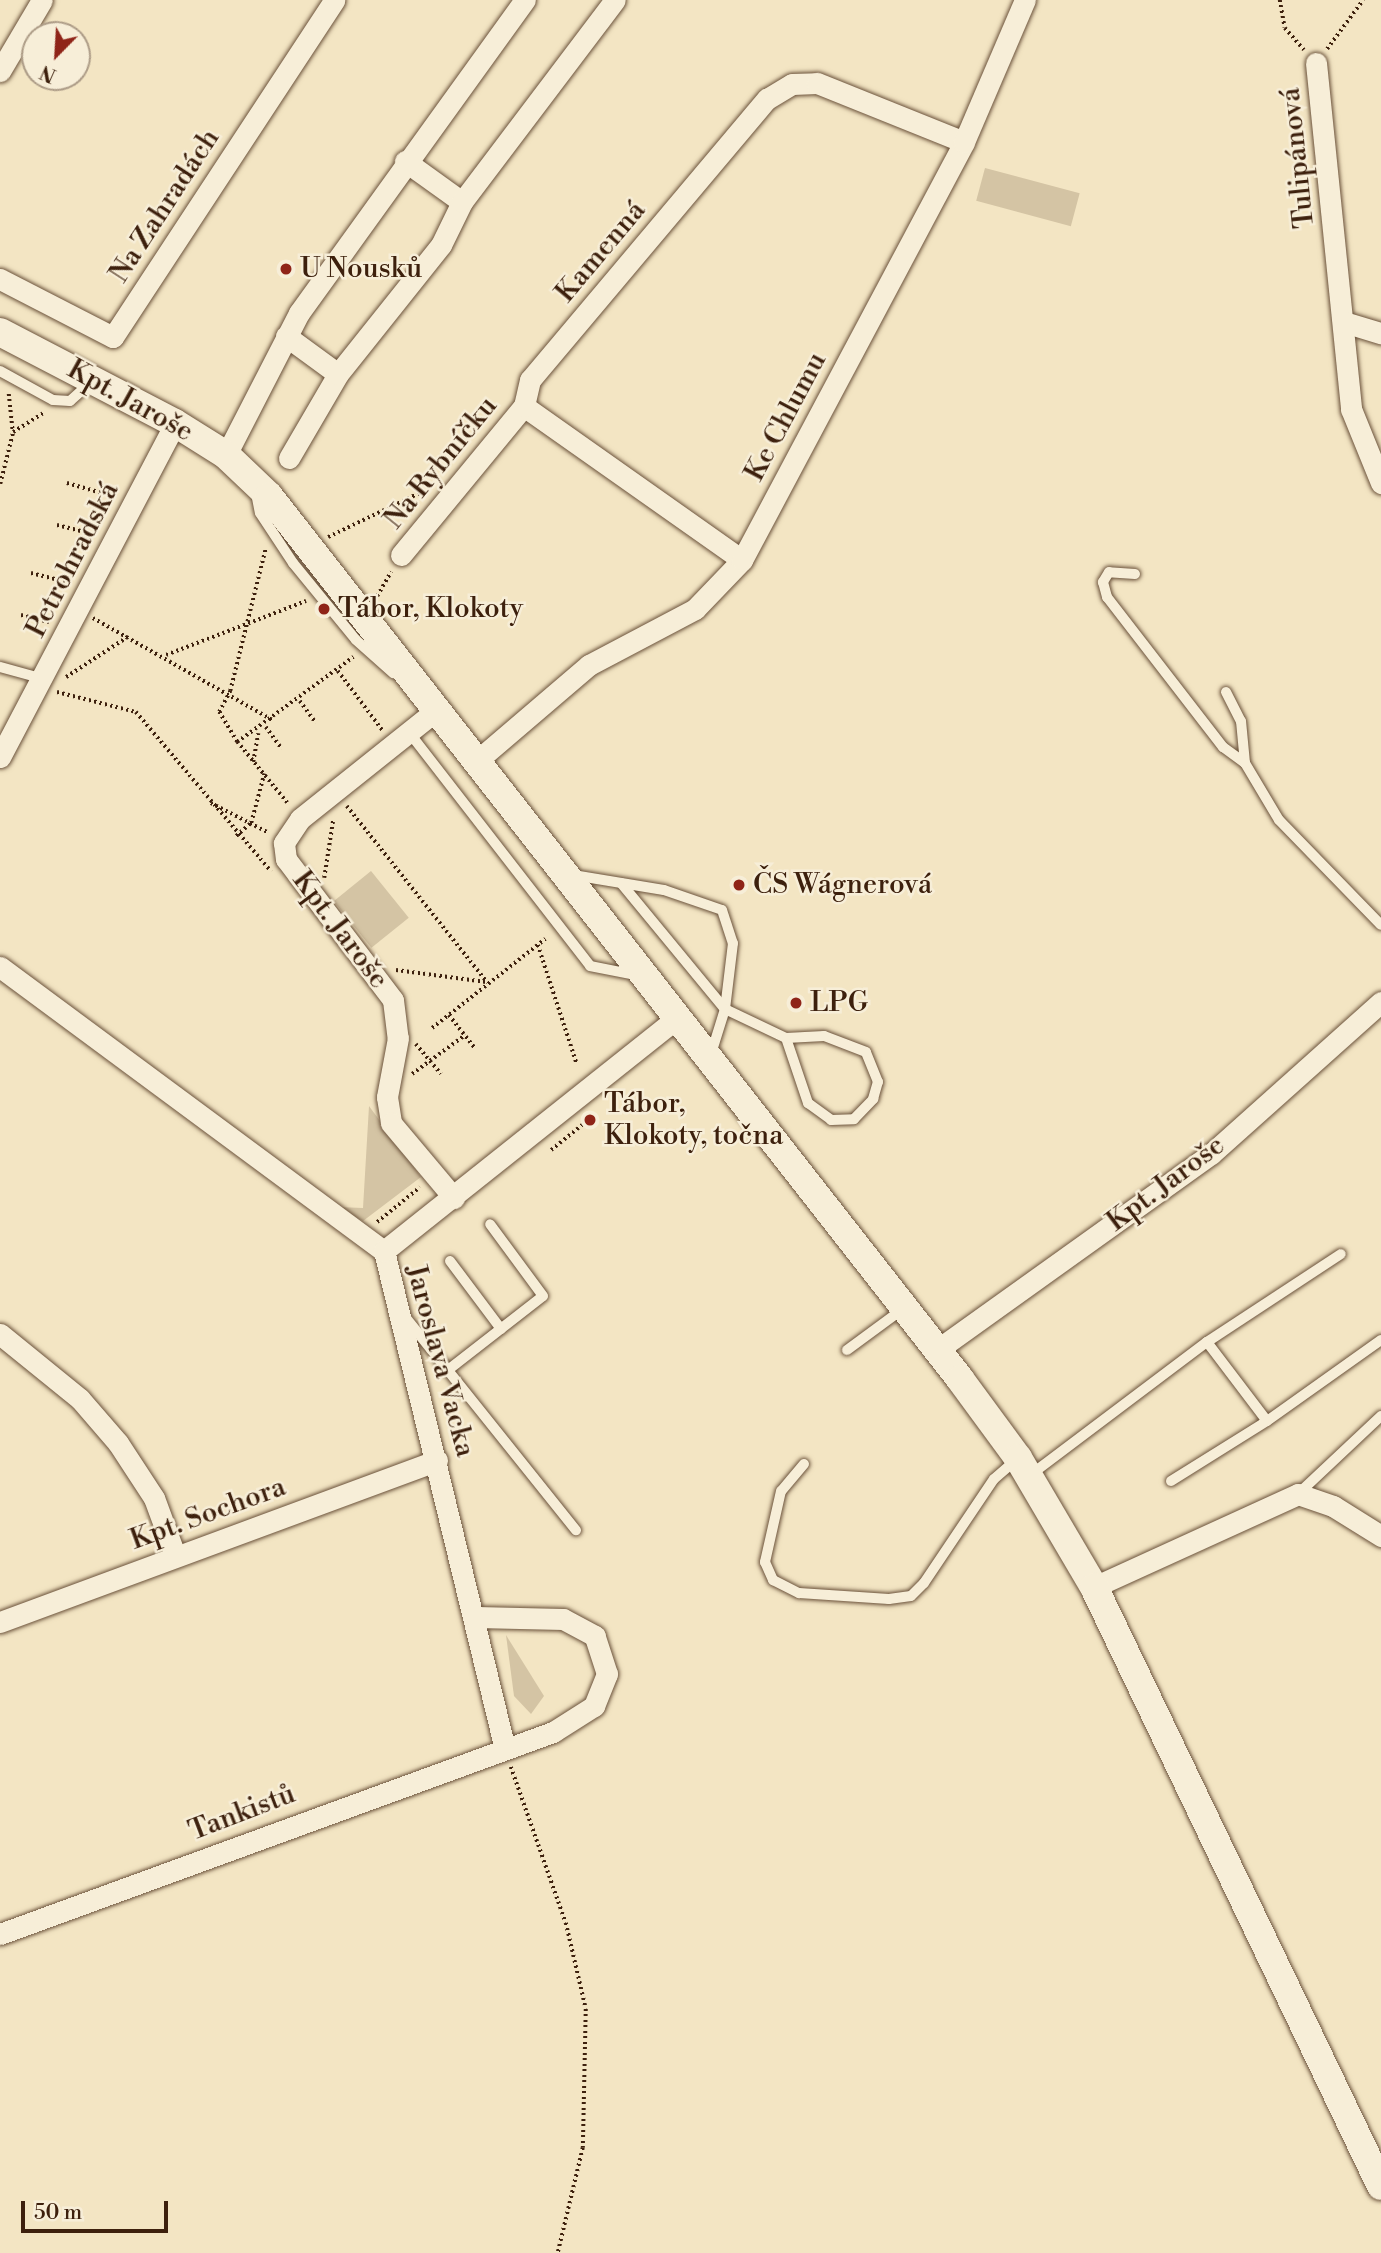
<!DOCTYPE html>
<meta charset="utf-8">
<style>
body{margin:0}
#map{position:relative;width:1381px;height:2253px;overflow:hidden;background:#f3e5c3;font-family:"Libre Bodoni",serif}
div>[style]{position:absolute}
.green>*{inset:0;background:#d4c4a4;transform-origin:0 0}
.path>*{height:3.5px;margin-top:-1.75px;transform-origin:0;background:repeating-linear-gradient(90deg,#3d200d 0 2px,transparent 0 5.5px)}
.roads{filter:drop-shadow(0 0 2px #6a513a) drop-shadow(0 0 2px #6a513a)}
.service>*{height:10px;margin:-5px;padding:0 5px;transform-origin:5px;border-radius:5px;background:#f7eed8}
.minor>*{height:21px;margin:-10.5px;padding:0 10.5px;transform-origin:10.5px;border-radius:10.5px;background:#f7eed8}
.tertiary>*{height:28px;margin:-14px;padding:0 14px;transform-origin:14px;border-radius:14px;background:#f7eed8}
.dots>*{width:19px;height:19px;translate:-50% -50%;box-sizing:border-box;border:4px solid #f7eed8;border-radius:50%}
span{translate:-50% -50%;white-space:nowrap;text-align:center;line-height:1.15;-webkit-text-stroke:5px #f7eed8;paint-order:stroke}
.street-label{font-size:28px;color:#3d200d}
.poi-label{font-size:28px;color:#3d200d}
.left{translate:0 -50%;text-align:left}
.north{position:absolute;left:21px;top:21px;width:70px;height:70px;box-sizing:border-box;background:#f7eed8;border:2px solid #ad9c87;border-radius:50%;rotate:204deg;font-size:19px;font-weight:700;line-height:28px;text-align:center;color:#3d200d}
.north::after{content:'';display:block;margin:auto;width:24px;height:32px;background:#8f2418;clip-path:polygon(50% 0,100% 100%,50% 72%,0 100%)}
.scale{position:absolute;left:21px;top:2201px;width:147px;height:32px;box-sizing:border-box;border:4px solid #3d200d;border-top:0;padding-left:9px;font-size:21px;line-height:24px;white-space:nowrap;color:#3d200d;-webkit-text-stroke:5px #f7eed8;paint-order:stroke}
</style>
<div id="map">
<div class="green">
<i style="left:985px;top:168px;width:98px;height:34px;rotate:15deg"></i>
<i style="left:371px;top:871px;width:60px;height:48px;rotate:51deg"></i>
<i style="clip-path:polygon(369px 1106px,421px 1177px,363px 1221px,337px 1207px,363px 1208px)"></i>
<i style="clip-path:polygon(506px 1635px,544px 1696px,531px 1714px,514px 1696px)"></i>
</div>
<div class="path">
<i style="left:1280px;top:0;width:28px;rotate:80deg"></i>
<i style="left:1285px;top:28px;width:29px;rotate:49deg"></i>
<i style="left:1327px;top:49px;width:61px;rotate:-53.7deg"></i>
<i style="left:9px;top:394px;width:38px;rotate:84deg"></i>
<i style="left:67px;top:483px;width:47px;rotate:16.1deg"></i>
<i style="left:0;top:484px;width:54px;rotate:-76deg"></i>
<i style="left:13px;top:432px;width:36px;rotate:-32deg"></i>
<i style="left:57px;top:525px;width:38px;rotate:14deg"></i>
<i style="left:328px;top:537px;width:115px;rotate:-25.7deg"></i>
<i style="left:31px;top:573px;width:38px;rotate:14deg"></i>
<i style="left:377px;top:596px;width:28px;rotate:-60deg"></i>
<i style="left:21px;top:615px;width:29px;rotate:14deg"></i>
<i style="left:93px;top:618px;width:208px;rotate:29.6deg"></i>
<i style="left:166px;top:655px;width:150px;rotate:-21.1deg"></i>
<i style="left:338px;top:671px;width:75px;rotate:53.1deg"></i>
<i style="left:66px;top:677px;width:75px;rotate:-33.1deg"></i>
<i style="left:57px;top:692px;width:81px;rotate:14.2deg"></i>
<i style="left:136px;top:712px;width:209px;rotate:49.7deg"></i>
<i style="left:300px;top:701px;width:27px;rotate:54deg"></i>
<i style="left:266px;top:727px;width:27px;rotate:54deg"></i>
<i style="left:237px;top:742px;width:35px;rotate:-121deg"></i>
<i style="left:219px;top:712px;width:24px;rotate:-62deg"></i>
<i style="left:230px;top:691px;width:148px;rotate:-76deg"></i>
<i style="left:253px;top:762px;width:29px;rotate:-80deg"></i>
<i style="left:211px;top:803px;width:65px;rotate:27.3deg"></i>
<i style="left:287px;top:803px;width:79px;rotate:-129.3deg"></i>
<i style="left:237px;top:742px;width:144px;rotate:-36.2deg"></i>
<i style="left:347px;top:806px;width:226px;rotate:51.5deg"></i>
<i style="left:236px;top:836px;width:20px;rotate:-41deg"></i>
<i style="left:251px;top:823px;width:51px;rotate:-75.1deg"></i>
<i style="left:324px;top:878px;width:59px;rotate:-81.2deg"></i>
<i style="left:538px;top:945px;width:125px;rotate:71.9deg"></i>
<i style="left:396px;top:970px;width:91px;rotate:7.6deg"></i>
<i style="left:449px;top:1015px;width:42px;rotate:51.8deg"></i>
<i style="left:432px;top:1028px;width:144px;rotate:-38.2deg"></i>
<i style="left:416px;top:1044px;width:39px;rotate:50deg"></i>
<i style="left:412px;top:1074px;width:66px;rotate:-36.3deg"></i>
<i style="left:551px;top:1150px;width:54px;rotate:-39deg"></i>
<i style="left:377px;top:1222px;width:55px;rotate:-39.1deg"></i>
<i style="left:511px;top:1767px;width:165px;rotate:70.6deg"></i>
<i style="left:566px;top:1923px;width:88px;rotate:76.9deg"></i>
<i style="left:586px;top:2009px;width:139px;rotate:91.2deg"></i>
<i style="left:583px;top:2148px;width:108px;rotate:103.4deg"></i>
</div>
<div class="roads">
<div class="service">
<i style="left:0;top:371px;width:60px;rotate:28.7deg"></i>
<i style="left:53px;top:400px;width:17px;rotate:3deg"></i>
<i style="left:70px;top:401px;width:28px;rotate:-42deg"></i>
<i style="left:256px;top:493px;width:20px;rotate:79deg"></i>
<i style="left:260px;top:513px;width:60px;rotate:56.6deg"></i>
<i style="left:293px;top:563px;width:99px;rotate:50.7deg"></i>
<i style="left:356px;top:640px;width:50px;rotate:41.7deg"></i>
<i style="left:1135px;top:574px;width:26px;rotate:-176deg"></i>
<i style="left:1109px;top:572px;width:12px;rotate:121deg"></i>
<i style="left:1103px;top:582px;width:16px;rotate:75deg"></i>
<i style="left:1107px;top:597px;width:190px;rotate:52.3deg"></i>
<i style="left:1223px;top:747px;width:27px;rotate:36deg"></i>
<i style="left:1245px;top:763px;width:66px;rotate:59.2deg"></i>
<i style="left:1279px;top:820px;width:146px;rotate:45.8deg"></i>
<i style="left:0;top:667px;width:46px;rotate:15.3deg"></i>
<i style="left:1226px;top:692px;width:33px;rotate:63deg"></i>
<i style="left:1241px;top:721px;width:42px;rotate:84.6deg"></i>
<i style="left:408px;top:731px;width:297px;rotate:52.2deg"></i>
<i style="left:590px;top:966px;width:47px;rotate:11.1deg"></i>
<i style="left:573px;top:875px;width:92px;rotate:9.4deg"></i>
<i style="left:664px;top:890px;width:61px;rotate:19deg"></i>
<i style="left:722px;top:910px;width:35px;rotate:72deg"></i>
<i style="left:733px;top:943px;width:66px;rotate:96.9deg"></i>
<i style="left:725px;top:1009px;width:47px;rotate:107.3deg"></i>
<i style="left:621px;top:883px;width:163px;rotate:50.5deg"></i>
<i style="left:725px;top:1009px;width:68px;rotate:25.4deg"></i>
<i style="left:786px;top:1038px;width:69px;rotate:71.3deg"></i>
<i style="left:808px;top:1103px;width:29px;rotate:36deg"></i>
<i style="left:831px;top:1120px;width:23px;rotate:-2deg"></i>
<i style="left:854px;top:1119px;width:28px;rotate:-46deg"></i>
<i style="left:873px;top:1099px;width:18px;rotate:-74deg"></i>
<i style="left:878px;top:1082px;width:32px;rotate:-112deg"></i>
<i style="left:866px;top:1052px;width:45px;rotate:-159.1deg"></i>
<i style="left:824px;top:1036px;width:38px;rotate:177deg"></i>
<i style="left:450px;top:1261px;width:85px;rotate:53.1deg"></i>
<i style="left:406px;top:1318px;width:272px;rotate:51.3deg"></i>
<i style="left:1207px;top:1342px;width:160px;rotate:-33.3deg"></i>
<i style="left:847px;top:1350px;width:71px;rotate:-36.4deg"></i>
<i style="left:448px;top:1370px;width:120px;rotate:-37.9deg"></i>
<i style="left:543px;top:1296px;width:89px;rotate:-126.4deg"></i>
<i style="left:804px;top:1464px;width:35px;rotate:130deg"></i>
<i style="left:781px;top:1491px;width:73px;rotate:102.7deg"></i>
<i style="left:765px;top:1562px;width:20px;rotate:66deg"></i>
<i style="left:773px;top:1580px;width:29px;rotate:27deg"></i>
<i style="left:799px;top:1593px;width:90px;rotate:3.8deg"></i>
<i style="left:889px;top:1599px;width:22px;rotate:-8deg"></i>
<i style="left:911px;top:1596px;width:18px;rotate:-45deg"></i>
<i style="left:924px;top:1583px;width:125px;rotate:-56.1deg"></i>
<i style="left:994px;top:1479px;width:29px;rotate:-41deg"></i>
<i style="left:1029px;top:1476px;width:223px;rotate:-37deg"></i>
<i style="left:1207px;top:1342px;width:99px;rotate:52.8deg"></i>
<i style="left:1267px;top:1421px;width:140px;rotate:-35.4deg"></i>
<i style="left:1171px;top:1481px;width:113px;rotate:-32deg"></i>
<i style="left:1298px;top:1494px;width:114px;rotate:-43.2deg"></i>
</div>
<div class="minor">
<i style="left:1316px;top:63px;width:348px;rotate:84.2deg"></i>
<i style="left:1351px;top:409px;width:80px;rotate:67.9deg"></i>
<i style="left:0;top:71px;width:82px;rotate:-59.4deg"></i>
<i style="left:405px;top:161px;width:70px;rotate:35.7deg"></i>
<i style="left:0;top:279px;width:127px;rotate:27.2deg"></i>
<i style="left:113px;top:337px;width:403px;rotate:-56.7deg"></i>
<i style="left:1344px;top:322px;width:39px;rotate:17deg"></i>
<i style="left:286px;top:336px;width:64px;rotate:36.2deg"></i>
<i style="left:226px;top:455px;width:160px;rotate:-62.8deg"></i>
<i style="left:299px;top:313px;width:386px;rotate:-54.2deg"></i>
<i style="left:289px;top:458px;width:97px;rotate:-59.7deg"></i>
<i style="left:338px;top:374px;width:165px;rotate:-51.4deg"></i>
<i style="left:441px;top:245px;width:48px;rotate:-64deg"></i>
<i style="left:462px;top:202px;width:253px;rotate:-52.9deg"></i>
<i style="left:401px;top:555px;width:193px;rotate:-50.5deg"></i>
<i style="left:742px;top:560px;width:267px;rotate:-144.8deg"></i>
<i style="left:524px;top:406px;width:27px;rotate:-77deg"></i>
<i style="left:530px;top:380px;width:368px;rotate:-49.9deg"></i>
<i style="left:767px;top:99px;width:29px;rotate:-31deg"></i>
<i style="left:792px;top:84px;width:25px;rotate:-2deg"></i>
<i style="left:817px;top:83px;width:158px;rotate:21.9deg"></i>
<i style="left:439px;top:708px;width:178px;rotate:141.4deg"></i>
<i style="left:300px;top:819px;width:29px;rotate:124deg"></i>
<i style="left:284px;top:843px;width:16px;rotate:83deg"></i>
<i style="left:286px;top:859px;width:177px;rotate:52.8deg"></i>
<i style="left:393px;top:1000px;width:38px;rotate:83deg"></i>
<i style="left:398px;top:1038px;width:60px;rotate:100.6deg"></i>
<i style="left:387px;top:1097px;width:26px;rotate:81deg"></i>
<i style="left:391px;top:1123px;width:98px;rotate:50deg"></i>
<i style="left:0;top:757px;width:377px;rotate:-62.3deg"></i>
<i style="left:479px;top:759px;width:145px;rotate:-40.5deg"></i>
<i style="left:589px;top:665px;width:120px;rotate:-27.8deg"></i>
<i style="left:695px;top:609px;width:68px;rotate:-46.2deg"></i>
<i style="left:742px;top:560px;width:473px;rotate:-62deg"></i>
<i style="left:964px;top:142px;width:155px;rotate:-66.8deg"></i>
<i style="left:0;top:967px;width:478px;rotate:36.5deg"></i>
<i style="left:384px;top:1251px;width:508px;rotate:76.35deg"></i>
<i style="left:384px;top:1251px;width:377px;rotate:-38.5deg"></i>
<i style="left:0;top:1334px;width:103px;rotate:39.1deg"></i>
<i style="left:80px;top:1399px;width:58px;rotate:49.2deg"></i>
<i style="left:118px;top:1443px;width:66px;rotate:56.8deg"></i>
<i style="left:154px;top:1498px;width:61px;rotate:69.8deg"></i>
<i style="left:937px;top:1350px;width:337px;rotate:-35.6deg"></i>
<i style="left:1211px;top:1154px;width:228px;rotate:-41.8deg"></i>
<i style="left:1094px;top:1587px;width:224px;rotate:-24.5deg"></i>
<i style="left:1298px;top:1494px;width:37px;rotate:19deg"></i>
<i style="left:1333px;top:1506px;width:57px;rotate:32deg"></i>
<i style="left:0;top:1622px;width:466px;rotate:-20.3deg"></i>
<i style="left:0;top:1934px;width:589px;rotate:-20.07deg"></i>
<i style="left:553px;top:1732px;width:49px;rotate:-32.4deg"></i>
<i style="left:594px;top:1706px;width:35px;rotate:-68deg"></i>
<i style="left:607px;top:1674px;width:40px;rotate:-108deg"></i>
<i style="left:595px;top:1636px;width:36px;rotate:-152deg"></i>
<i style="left:563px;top:1619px;width:87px;rotate:-178.7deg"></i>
</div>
<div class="tertiary">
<i style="left:0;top:332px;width:197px;rotate:27.5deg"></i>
<i style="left:175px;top:423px;width:60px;rotate:32.1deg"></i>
<i style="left:226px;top:455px;width:59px;rotate:43.6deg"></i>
<i style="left:269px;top:496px;width:1121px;rotate:51.95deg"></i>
<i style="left:960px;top:1379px;width:98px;rotate:53.7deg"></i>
<i style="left:1018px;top:1458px;width:150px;rotate:59.5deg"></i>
<i style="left:1094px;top:1587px;width:664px;rotate:64.4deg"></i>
</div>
</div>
<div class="dots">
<i style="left:286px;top:269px;background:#8f2418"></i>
<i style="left:324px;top:609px;background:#8f2418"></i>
<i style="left:739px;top:885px;background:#8f2418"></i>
<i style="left:796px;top:1003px;background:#8f2418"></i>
<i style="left:590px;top:1120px;background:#8f2418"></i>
</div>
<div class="street-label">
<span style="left:1298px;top:158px;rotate:-96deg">Tulipánová</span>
<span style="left:165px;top:206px;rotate:-57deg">Na Zahradách</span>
<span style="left:601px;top:252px;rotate:-50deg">Kamenná</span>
<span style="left:130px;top:401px;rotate:29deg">Kpt. Jaroše</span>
<span style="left:786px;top:417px;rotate:-62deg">Ke Chlumu</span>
<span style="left:441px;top:463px;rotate:-51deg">Na Rybníčku</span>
<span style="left:73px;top:560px;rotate:-63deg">Petrohradská</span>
<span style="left:340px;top:930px;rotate:53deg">Kpt. Jaroše</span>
<span style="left:1166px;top:1184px;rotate:-37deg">Kpt. Jaroše</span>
<span style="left:440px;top:1361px;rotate:75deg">Jaroslava Vacka</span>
<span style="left:208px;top:1514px;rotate:-20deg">Kpt. Sochora</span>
<span style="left:242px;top:1813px;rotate:-21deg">Tankistů</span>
</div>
<div class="poi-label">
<span class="left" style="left:300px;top:269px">U Nousků</span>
<span class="left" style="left:338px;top:609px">Tábor, Klokoty</span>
<span class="left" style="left:753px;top:885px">ČS Wágnerová</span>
<span class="left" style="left:810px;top:1003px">LPG</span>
<span class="left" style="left:604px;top:1120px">Tábor,<br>Klokoty, točna</span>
</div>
<div class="north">N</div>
<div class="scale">50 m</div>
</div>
